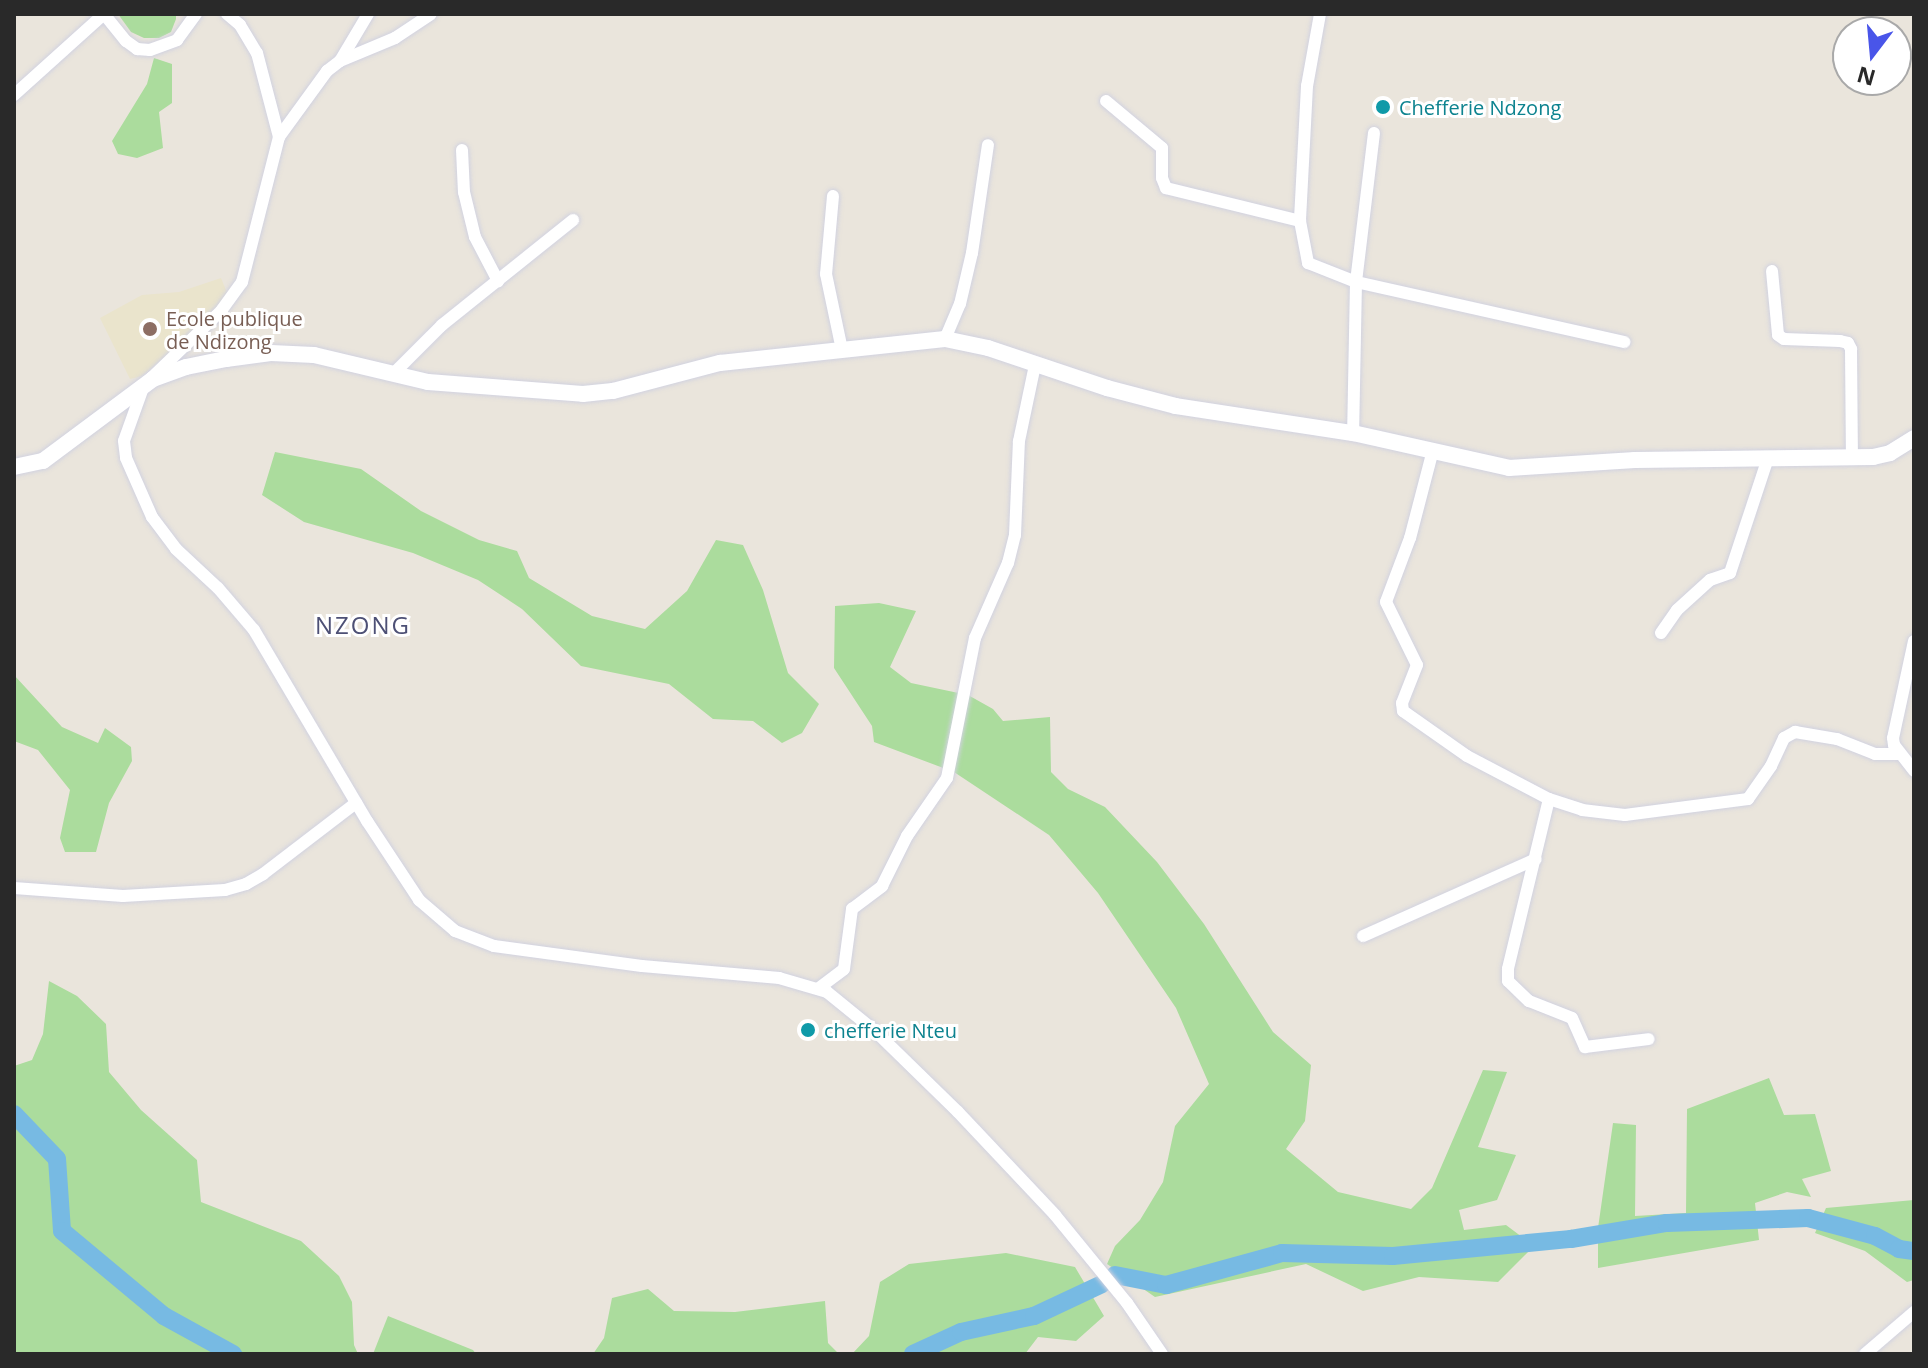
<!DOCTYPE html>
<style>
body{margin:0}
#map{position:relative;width:1928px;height:1368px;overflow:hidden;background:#eae5dc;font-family:"Open Sans",sans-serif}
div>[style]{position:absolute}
.education>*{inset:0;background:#eae4cc}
.green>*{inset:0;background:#abdc9d}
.river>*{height:18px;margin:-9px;padding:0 9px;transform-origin:9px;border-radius:9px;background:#77bae3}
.roads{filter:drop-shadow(0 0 2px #d1d2e0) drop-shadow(0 0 2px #d1d2e0)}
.street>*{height:12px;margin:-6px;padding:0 6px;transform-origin:6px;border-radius:6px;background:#fff}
.secondary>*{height:16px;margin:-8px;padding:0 8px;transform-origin:8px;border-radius:8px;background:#fff}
.dots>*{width:22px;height:22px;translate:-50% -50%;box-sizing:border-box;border:4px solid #fff;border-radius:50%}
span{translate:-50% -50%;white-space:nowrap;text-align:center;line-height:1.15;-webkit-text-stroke:6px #fff;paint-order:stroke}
.culture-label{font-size:20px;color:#0d838f}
.left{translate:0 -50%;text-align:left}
.education-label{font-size:20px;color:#785e54}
.quarter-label{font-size:24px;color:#4d5075;letter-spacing:2px}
.frame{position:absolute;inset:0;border:16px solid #292929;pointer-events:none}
.north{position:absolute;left:1832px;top:16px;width:80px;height:80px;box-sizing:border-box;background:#fff;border:2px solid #a9a9a9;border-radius:50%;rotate:196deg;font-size:22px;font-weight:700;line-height:32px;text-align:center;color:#292929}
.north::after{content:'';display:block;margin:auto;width:28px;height:36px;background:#4955e9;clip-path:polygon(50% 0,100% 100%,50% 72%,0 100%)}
</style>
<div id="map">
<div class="education">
<i style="clip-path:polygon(221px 278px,228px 295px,185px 339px,142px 376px,130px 379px,100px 318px,142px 295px,179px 292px)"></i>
</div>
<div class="green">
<i style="clip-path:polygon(118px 14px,176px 14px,176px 19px,171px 32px,159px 38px,144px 38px,131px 32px)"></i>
<i style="clip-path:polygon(154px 58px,172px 64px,172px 103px,159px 112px,163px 148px,137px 158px,118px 154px,112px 141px,147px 84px)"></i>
<i style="clip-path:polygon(275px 452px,361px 469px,421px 511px,479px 540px,517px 551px,529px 578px,592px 616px,645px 629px,687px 591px,716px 540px,743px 545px,763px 590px,788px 673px,819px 704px,802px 733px,782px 743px,753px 721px,713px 719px,669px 684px,581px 666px,522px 609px,478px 580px,413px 553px,304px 522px,262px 495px)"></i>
<i style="clip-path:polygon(879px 603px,916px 611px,890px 667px,911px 683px,968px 695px,993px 709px,1003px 721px,1050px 717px,1051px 772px,1068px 789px,1105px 807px,1157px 862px,1204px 924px,1273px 1032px,1311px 1065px,1305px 1121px,1286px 1149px,1338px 1192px,1411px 1209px,1432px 1188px,1483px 1070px,1507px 1072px,1478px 1147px,1516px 1155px,1497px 1200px,1459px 1210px,1464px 1230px,1506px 1225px,1534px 1246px,1498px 1282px,1419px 1277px,1363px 1291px,1306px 1264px,1155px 1297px,1107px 1264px,1115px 1246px,1140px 1220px,1163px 1182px,1175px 1126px,1209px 1084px,1176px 1008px,1098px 893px,1049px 835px,954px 772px,874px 742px,872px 726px,834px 668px,835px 606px)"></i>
<i style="clip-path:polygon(14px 675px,62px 727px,98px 743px,105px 728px,131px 747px,132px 761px,109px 803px,96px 852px,65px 852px,60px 838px,70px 790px,38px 750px,14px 741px)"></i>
<i style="clip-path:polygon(49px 981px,77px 996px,106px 1024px,109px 1072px,141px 1110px,197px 1160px,201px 1202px,301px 1241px,339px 1276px,352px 1302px,354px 1345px,358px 1354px,14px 1354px,14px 1066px,32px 1060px,43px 1034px)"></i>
<i style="clip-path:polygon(1769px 1078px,1784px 1115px,1815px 1114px,1831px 1171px,1802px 1179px,1811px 1197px,1787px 1192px,1755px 1203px,1759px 1240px,1598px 1268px,1598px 1228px,1613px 1123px,1636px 1125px,1635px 1216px,1686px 1213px,1687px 1109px)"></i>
<i style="clip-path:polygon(1914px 1200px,1914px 1280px,1907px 1282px,1865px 1251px,1815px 1233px,1826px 1208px)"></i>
<i style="clip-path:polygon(1006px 1253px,1075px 1267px,1104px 1316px,1076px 1341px,1038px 1337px,1025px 1354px,852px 1354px,869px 1336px,880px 1282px,909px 1264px)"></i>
<i style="clip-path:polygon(648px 1289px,674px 1311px,735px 1312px,825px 1301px,828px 1343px,839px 1354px,593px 1354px,604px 1338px,612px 1298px)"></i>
<i style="clip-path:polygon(388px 1316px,473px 1350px,476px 1354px,373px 1354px)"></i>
</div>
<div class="river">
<i style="left:14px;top:1114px;width:62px;rotate:46.3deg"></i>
<i style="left:57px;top:1159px;width:72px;rotate:86deg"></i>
<i style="left:62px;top:1231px;width:133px;rotate:39.8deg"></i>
<i style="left:164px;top:1316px;width:79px;rotate:28.8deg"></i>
<i style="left:1115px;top:1275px;width:52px;rotate:11.1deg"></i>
<i style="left:1166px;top:1285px;width:120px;rotate:-15.4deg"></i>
<i style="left:1282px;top:1253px;width:111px;rotate:1.5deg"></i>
<i style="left:1393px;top:1256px;width:179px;rotate:-5.5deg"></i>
<i style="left:1571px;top:1239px;width:97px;rotate:-9.5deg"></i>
<i style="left:1667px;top:1223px;width:141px;rotate:-2deg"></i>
<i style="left:1808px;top:1218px;width:69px;rotate:15deg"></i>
<i style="left:1875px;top:1236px;width:27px;rotate:28deg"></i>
<i style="left:1899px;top:1249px;width:15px;rotate:8deg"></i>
<i style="left:913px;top:1354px;width:53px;rotate:-24.6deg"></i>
<i style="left:961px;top:1332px;width:75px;rotate:-12.4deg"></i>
<i style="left:1034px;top:1316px;width:75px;rotate:-25.2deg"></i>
</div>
<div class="roads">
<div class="street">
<i style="left:104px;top:14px;width:35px;rotate:51deg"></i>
<i style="left:126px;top:41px;width:14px;rotate:36deg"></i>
<i style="left:137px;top:49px;width:13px;rotate:4deg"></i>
<i style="left:150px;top:50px;width:29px;rotate:-20deg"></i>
<i style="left:177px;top:40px;width:32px;rotate:-54deg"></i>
<i style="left:227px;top:14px;width:17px;rotate:40deg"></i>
<i style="left:240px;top:25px;width:33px;rotate:59deg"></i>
<i style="left:257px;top:53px;width:87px;rotate:75.3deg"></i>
<i style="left:279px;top:137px;width:150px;rotate:104.3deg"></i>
<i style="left:242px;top:282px;width:34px;rotate:126deg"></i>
<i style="left:222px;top:310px;width:108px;rotate:136.1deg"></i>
<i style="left:144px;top:385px;width:59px;rotate:109.7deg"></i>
<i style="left:124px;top:441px;width:17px;rotate:83deg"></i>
<i style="left:126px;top:458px;width:64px;rotate:66.2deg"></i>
<i style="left:152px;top:517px;width:40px;rotate:53deg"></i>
<i style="left:176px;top:549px;width:57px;rotate:42.9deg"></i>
<i style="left:218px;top:588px;width:55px;rotate:49.4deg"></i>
<i style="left:254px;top:630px;width:222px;rotate:59.4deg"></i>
<i style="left:367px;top:821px;width:95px;rotate:56.6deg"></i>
<i style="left:419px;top:900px;width:48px;rotate:40.7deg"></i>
<i style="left:455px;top:931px;width:42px;rotate:21deg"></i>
<i style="left:494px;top:946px;width:149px;rotate:7.7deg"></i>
<i style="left:642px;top:966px;width:138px;rotate:5deg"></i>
<i style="left:779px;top:978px;width:50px;rotate:16.3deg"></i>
<i style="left:827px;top:992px;width:62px;rotate:39.1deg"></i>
<i style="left:875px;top:1031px;width:116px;rotate:44.3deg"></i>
<i style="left:958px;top:1112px;width:141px;rotate:46.7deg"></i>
<i style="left:1055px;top:1215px;width:114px;rotate:50.7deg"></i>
<i style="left:1127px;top:1303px;width:62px;rotate:55.5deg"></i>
<i style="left:1320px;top:14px;width:73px;rotate:100.2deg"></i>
<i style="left:1307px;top:86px;width:135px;rotate:93deg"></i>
<i style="left:1300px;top:221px;width:43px;rotate:79.2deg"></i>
<i style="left:1308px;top:263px;width:52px;rotate:21.6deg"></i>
<i style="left:1356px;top:282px;width:151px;rotate:91.1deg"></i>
<i style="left:340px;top:61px;width:55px;rotate:-59.2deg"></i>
<i style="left:14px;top:95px;width:121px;rotate:-42deg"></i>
<i style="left:1106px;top:101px;width:73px;rotate:40deg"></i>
<i style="left:1162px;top:148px;width:30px;rotate:90deg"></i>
<i style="left:1162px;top:178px;width:11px;rotate:68deg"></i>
<i style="left:1166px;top:188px;width:138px;rotate:13.8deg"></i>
<i style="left:1374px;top:133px;width:150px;rotate:96.9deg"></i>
<i style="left:1356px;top:282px;width:275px;rotate:12.6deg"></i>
<i style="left:279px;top:137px;width:82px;rotate:-54deg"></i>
<i style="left:327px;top:71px;width:16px;rotate:-38deg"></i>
<i style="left:340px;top:61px;width:60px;rotate:-22.7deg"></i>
<i style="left:395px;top:38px;width:43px;rotate:-33.7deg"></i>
<i style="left:462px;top:150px;width:42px;rotate:87.3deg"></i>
<i style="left:464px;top:192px;width:46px;rotate:76.3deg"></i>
<i style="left:475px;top:237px;width:50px;rotate:62.4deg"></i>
<i style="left:833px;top:196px;width:78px;rotate:95.1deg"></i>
<i style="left:826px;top:274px;width:78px;rotate:78.1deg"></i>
<i style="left:1772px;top:271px;width:64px;rotate:84.6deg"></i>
<i style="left:1778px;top:335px;width:7px;rotate:34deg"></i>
<i style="left:1784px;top:339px;width:56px;rotate:2deg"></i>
<i style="left:1840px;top:341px;width:8px;rotate:14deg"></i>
<i style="left:1848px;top:343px;width:7px;rotate:63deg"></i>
<i style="left:1851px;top:349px;width:109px;rotate:89.5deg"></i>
<i style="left:945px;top:339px;width:38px;rotate:-67deg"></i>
<i style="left:960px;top:304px;width:52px;rotate:-76.8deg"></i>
<i style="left:972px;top:253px;width:109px;rotate:-81.6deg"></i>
<i style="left:393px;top:374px;width:69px;rotate:-45deg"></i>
<i style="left:442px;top:325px;width:168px;rotate:-38.7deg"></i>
<i style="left:1433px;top:450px;width:91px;rotate:104.6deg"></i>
<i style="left:1410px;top:538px;width:68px;rotate:110.6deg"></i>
<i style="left:1386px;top:602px;width:70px;rotate:63.8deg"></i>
<i style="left:1417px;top:665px;width:41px;rotate:111.5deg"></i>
<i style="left:1402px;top:703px;width:8px;rotate:83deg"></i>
<i style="left:1403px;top:711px;width:78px;rotate:35.1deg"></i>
<i style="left:1467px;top:756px;width:93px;rotate:27.7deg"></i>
<i style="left:1549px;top:799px;width:35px;rotate:18deg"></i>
<i style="left:1582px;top:810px;width:43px;rotate:6.6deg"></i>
<i style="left:1625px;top:815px;width:124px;rotate:-7.4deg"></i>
<i style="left:1748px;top:799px;width:40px;rotate:-55.1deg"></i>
<i style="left:1771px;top:766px;width:31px;rotate:-65deg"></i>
<i style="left:1784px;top:738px;width:13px;rotate:-29deg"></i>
<i style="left:1795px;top:732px;width:43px;rotate:9.5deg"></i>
<i style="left:1837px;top:739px;width:41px;rotate:21.5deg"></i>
<i style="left:1875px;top:754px;width:25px"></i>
<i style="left:1661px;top:633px;width:28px;rotate:-55deg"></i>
<i style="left:1677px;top:610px;width:45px;rotate:-42.3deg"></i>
<i style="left:1710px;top:580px;width:21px;rotate:-19deg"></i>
<i style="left:1730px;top:573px;width:118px;rotate:-71.7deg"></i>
<i style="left:1914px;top:641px;width:99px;rotate:102.2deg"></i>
<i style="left:1893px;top:738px;width:7px;rotate:82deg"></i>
<i style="left:1894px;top:745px;width:33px;rotate:52deg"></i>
<i style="left:1549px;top:799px;width:175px;rotate:103.6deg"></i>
<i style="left:1508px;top:969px;width:12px;rotate:90deg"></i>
<i style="left:1508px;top:981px;width:29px;rotate:44deg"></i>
<i style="left:1529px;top:1001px;width:46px;rotate:21.6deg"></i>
<i style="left:1572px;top:1018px;width:32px;rotate:66deg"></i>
<i style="left:1585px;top:1047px;width:64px;rotate:-7.1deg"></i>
<i style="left:14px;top:888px;width:109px;rotate:4.2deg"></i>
<i style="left:123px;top:896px;width:102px;rotate:-3.4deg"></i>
<i style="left:225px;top:890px;width:22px;rotate:-16deg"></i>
<i style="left:246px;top:884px;width:20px;rotate:-30deg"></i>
<i style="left:263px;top:874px;width:117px;rotate:-37.4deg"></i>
<i style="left:1363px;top:936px;width:189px;rotate:-24deg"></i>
<i style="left:819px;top:988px;width:31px;rotate:-37deg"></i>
<i style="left:844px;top:969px;width:61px;rotate:-82.4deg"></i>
<i style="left:852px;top:909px;width:38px;rotate:-37deg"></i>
<i style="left:882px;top:886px;width:56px;rotate:-63.4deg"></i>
<i style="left:907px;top:836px;width:70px;rotate:-55.4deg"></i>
<i style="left:947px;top:778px;width:143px;rotate:-78.7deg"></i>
<i style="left:975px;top:638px;width:82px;rotate:-66.3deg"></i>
<i style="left:1008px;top:563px;width:29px;rotate:-76deg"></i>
<i style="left:1015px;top:535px;width:94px;rotate:-87.6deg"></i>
<i style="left:1019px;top:441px;width:78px;rotate:-78.1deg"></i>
<i style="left:1865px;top:1354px;width:65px;rotate:-40.6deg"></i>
</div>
<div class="secondary">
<i style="left:14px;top:467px;width:30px;rotate:-12deg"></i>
<i style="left:43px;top:461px;width:137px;rotate:-36.7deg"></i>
<i style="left:153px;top:379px;width:35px;rotate:-20deg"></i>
<i style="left:186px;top:367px;width:41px;rotate:-11.3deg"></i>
<i style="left:226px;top:359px;width:45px;rotate:-7.6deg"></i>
<i style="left:271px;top:353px;width:43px;rotate:2.7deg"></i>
<i style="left:314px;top:355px;width:117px;rotate:13.3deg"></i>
<i style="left:428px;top:382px;width:155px;rotate:4.4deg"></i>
<i style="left:583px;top:394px;width:30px;rotate:-6deg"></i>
<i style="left:613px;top:391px;width:111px;rotate:-14.7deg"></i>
<i style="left:720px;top:363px;width:226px;rotate:-6.1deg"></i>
<i style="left:945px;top:339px;width:44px;rotate:11.8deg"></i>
<i style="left:988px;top:348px;width:126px;rotate:18.6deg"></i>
<i style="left:1107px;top:388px;width:71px;rotate:14.6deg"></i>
<i style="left:1176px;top:406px;width:179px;rotate:8.7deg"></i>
<i style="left:1353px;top:433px;width:160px;rotate:12.6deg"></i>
<i style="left:1509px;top:468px;width:126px;rotate:-3.6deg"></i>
<i style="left:1635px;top:460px;width:238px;rotate:-0.7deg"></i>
<i style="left:1873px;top:457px;width:17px;rotate:-13deg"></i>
<i style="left:1890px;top:453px;width:28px;rotate:-32deg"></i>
</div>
</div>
<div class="dots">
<i style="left:1383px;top:107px;background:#0f9aa8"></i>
<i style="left:150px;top:329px;background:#8d6e63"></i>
<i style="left:808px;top:1030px;background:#0f9aa8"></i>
</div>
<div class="culture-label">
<span class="left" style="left:1399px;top:107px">Chefferie Ndzong</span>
<span class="left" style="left:824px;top:1030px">chefferie Nteu</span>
</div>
<div class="education-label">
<span class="left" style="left:166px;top:330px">Ecole publique<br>de Ndizong</span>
</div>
<div class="quarter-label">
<span style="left:363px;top:625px">NZONG</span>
</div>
<div class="frame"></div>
<div class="north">N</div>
</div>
